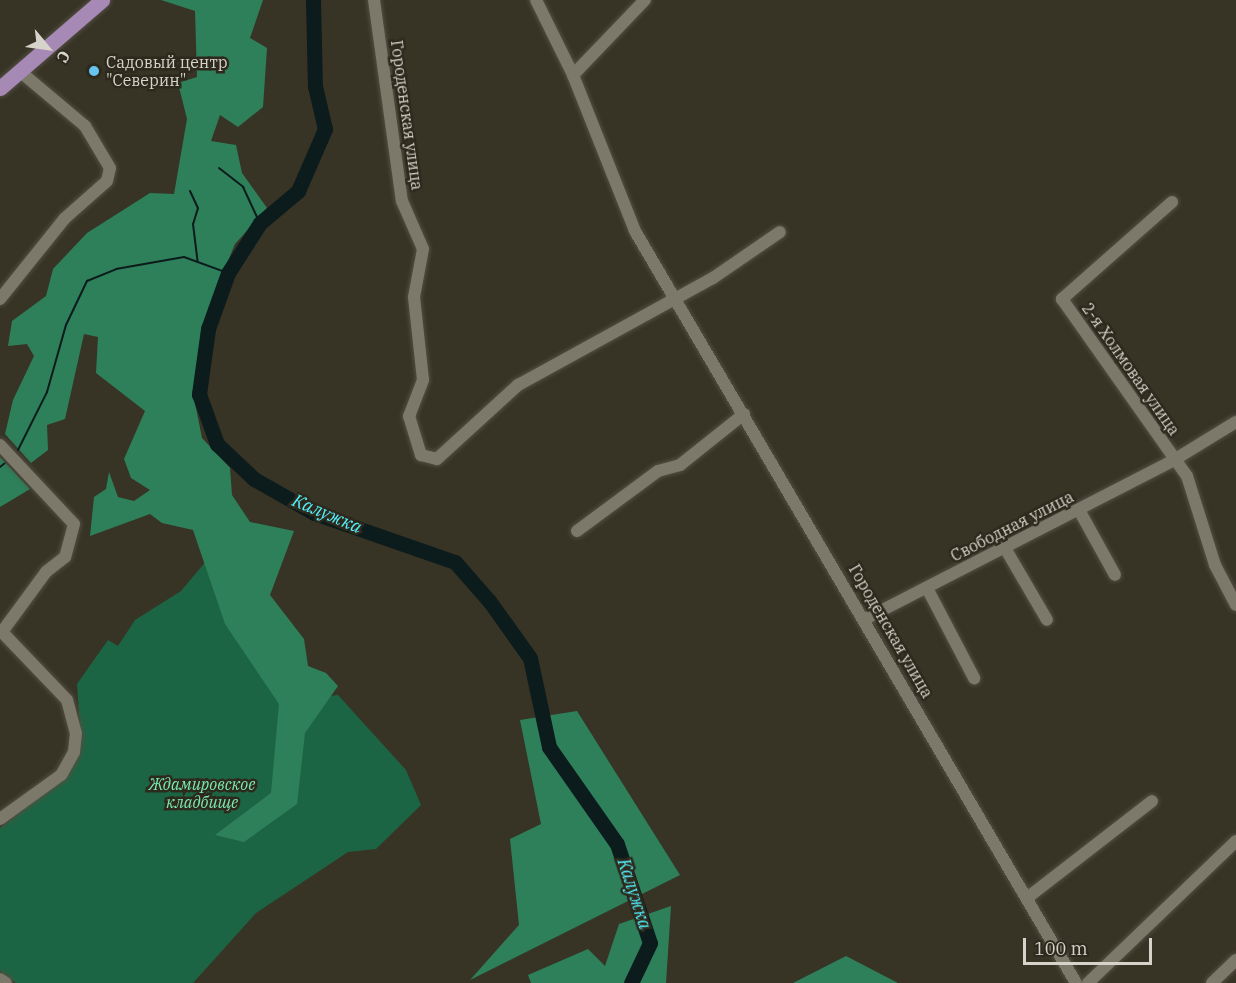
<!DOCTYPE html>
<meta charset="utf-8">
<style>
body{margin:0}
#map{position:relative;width:1236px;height:983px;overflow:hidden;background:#373426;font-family:"IBM Plex Serif",serif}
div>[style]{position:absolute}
.green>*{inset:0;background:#1c6544}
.forest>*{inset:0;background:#2e805a}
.stream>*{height:2px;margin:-1px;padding:0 1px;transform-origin:1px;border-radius:1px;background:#0c1b1c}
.river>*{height:15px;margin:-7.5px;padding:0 7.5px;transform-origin:7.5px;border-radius:7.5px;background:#0c1b1c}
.roads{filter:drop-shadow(0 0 2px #524f43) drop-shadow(0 0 2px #524f43)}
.minor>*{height:12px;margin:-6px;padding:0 6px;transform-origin:6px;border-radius:6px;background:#7d796a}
.major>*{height:15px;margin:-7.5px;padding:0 7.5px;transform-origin:7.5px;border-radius:7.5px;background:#a789b5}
.dots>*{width:16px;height:16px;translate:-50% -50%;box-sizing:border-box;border:3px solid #2d2a1d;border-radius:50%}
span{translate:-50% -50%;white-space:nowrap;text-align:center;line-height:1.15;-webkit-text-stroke:5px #2d2a1d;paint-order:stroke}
.poi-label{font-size:16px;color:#d5d3ca}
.left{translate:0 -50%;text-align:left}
.street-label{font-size:16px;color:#d5d3ca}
.park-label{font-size:16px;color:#7ae9b1;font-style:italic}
.water-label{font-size:18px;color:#54f2fe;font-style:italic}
.north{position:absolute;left:18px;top:18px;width:60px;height:60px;-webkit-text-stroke:4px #2d2a1d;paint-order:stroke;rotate:119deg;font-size:16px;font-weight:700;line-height:24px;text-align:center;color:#d5d3ca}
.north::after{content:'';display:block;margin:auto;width:21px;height:27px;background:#d5d3ca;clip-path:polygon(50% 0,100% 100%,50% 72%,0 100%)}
.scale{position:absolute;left:1023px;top:938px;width:129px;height:27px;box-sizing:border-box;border:3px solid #d5d3ca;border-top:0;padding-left:8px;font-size:18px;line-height:21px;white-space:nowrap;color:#d5d3ca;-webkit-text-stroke:4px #2d2a1d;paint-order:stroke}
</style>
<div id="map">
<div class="green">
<i style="clip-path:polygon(207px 560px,294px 700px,338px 695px,406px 770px,421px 805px,376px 849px,348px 852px,256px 913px,193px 983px,16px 983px,0 971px,0 828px,47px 791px,80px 729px,77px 684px,108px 640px,118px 646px,135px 620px,181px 591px)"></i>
</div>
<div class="forest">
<i style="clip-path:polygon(161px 0,263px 0,250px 38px,267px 48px,263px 107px,238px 127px,220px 115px,211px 141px,236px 145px,242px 173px,267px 208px,235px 244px,209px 307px,193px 393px,202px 438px,230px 468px,232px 495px,250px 522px,294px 531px,270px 595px,304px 639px,308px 666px,326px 673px,338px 686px,305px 733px,297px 804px,244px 842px,215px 835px,271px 793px,279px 704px,225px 624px,193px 530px,162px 523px,150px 514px,90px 536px,94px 497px,106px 489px,109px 472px,118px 497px,134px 501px,150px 490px,131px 478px,124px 459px,145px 411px,96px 373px,98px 337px,84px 334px,65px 419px,47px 425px,48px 450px,31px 463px,5px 434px,13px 400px,34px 356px,27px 344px,8px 346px,12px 321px,46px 296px,53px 269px,87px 233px,150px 193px,174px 194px,187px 119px,178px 83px,197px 77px,195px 11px)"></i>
<i style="clip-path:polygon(0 457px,30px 489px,0 507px)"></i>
<i style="clip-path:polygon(577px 711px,680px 875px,470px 980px,519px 925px,510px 839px,541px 824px,520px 720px)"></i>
<i style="clip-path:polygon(671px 906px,666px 983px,531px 983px,528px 975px,588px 949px,605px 966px,619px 924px)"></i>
<i style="clip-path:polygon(846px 956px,898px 983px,793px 983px)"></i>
</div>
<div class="stream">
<i style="left:219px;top:168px;width:31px;rotate:38deg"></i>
<i style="left:243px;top:187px;width:40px;rotate:65deg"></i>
<i style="left:190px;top:191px;width:19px;rotate:65deg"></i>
<i style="left:198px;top:208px;width:17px;rotate:107deg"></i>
<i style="left:193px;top:224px;width:38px;rotate:83deg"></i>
<i style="left:18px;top:450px;width:65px;rotate:-63.4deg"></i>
<i style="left:47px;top:392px;width:70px;rotate:-74.2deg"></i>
<i style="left:66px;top:325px;width:49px;rotate:-64.5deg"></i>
<i style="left:87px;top:281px;width:31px;rotate:-22deg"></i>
<i style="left:116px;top:269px;width:69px;rotate:-10deg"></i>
<i style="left:184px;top:257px;width:47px;rotate:20deg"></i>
<i style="left:0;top:467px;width:6px;rotate:-39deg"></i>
</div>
<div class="river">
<i style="left:313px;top:0;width:86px;rotate:88.7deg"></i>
<i style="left:315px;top:86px;width:44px;rotate:76.9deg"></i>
<i style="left:325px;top:129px;width:68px;rotate:113.5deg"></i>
<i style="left:298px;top:191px;width:50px;rotate:139.9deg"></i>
<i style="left:260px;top:223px;width:59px;rotate:122.6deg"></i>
<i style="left:228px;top:273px;width:59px;rotate:109.7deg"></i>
<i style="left:208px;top:329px;width:66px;rotate:97.9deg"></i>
<i style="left:199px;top:394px;width:53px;rotate:70.2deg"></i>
<i style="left:217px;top:444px;width:51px;rotate:43.4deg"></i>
<i style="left:254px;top:479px;width:69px;rotate:29.5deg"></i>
<i style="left:314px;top:513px;width:149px;rotate:19.2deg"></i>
<i style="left:455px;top:562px;width:53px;rotate:48.8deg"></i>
<i style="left:490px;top:602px;width:69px;rotate:54.5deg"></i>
<i style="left:530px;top:658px;width:91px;rotate:77.9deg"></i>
<i style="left:549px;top:747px;width:118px;rotate:55deg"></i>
<i style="left:617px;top:844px;width:104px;rotate:71.6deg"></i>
<i style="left:650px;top:943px;width:44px;rotate:115.4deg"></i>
</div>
<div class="roads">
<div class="minor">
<i style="left:374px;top:0;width:203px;rotate:82.1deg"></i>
<i style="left:402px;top:201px;width:52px;rotate:66.4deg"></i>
<i style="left:423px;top:249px;width:49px;rotate:100.6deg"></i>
<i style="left:414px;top:297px;width:83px;rotate:83.8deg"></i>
<i style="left:423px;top:380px;width:39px;rotate:111deg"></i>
<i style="left:409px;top:416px;width:41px;rotate:72.9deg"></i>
<i style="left:421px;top:455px;width:16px;rotate:14deg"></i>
<i style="left:437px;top:459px;width:110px;rotate:-42.4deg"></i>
<i style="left:518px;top:385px;width:222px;rotate:-28.8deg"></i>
<i style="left:713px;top:278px;width:81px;rotate:-34.5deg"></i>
<i style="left:536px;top:0;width:84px;rotate:63.7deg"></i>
<i style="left:573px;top:75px;width:168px;rotate:68.3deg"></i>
<i style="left:635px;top:231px;width:872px;rotate:59.61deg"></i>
<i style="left:573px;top:75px;width:104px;rotate:-46.2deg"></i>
<i style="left:1172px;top:202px;width:147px;rotate:138.6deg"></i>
<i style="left:1062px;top:299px;width:217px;rotate:54.8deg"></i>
<i style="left:1187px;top:476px;width:93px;rotate:72.5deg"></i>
<i style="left:1215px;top:565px;width:45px;rotate:62.3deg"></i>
<i style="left:0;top:299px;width:102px;rotate:-51.3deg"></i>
<i style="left:64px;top:219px;width:57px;rotate:-41.5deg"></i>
<i style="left:107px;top:181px;width:13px;rotate:-77deg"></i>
<i style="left:110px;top:168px;width:49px;rotate:-120.8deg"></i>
<i style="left:85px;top:126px;width:81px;rotate:-140deg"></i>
<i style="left:0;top:445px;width:108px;rotate:46.9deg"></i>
<i style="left:74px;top:524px;width:34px;rotate:105deg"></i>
<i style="left:65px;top:557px;width:24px;rotate:142deg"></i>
<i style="left:46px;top:572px;width:74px;rotate:126.3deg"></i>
<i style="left:2px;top:632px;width:94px;rotate:46.3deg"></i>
<i style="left:67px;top:700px;width:34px;rotate:75deg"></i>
<i style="left:76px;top:733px;width:19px;rotate:96deg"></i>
<i style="left:74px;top:752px;width:26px;rotate:119deg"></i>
<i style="left:61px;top:775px;width:75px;rotate:144.2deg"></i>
<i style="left:1079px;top:510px;width:74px;rotate:61deg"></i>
<i style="left:577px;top:531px;width:101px;rotate:-36.5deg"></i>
<i style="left:658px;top:471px;width:23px;rotate:-15deg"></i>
<i style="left:680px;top:465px;width:82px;rotate:-38.6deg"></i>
<i style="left:1005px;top:548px;width:83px;rotate:59.7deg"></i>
<i style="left:927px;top:588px;width:102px;rotate:62.4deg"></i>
<i style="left:865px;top:619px;width:348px;rotate:-27.2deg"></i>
<i style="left:1174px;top:460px;width:73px;rotate:-31.5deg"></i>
<i style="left:1027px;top:898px;width:158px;rotate:-37.8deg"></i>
<i style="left:0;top:979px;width:7px;rotate:34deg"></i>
<i style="left:1088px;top:983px;width:205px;rotate:-43.8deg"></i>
<i style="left:1212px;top:983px;width:33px;rotate:-44deg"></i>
</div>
<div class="major">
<i style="left:0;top:88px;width:135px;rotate:-40.8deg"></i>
</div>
</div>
<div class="dots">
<i style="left:94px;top:71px;background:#67c4ef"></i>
</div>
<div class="poi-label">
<span class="left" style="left:106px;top:71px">Садовый центр<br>"Северин"</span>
</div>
<div class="street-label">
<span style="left:407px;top:115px;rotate:82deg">Городенская улица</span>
<span style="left:1131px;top:369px;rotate:55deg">2-я Холмовая улица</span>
<span style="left:1012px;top:526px;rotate:-27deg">Свободная улица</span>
<span style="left:891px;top:631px;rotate:60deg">Городенская улица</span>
</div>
<div class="park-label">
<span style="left:202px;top:793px">Ждамировское<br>кладбище</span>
</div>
<div class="water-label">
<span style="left:327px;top:514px;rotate:23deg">Калужка</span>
<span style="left:634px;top:894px;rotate:72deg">Калужка</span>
</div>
<div class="north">С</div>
<div class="scale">100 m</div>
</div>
